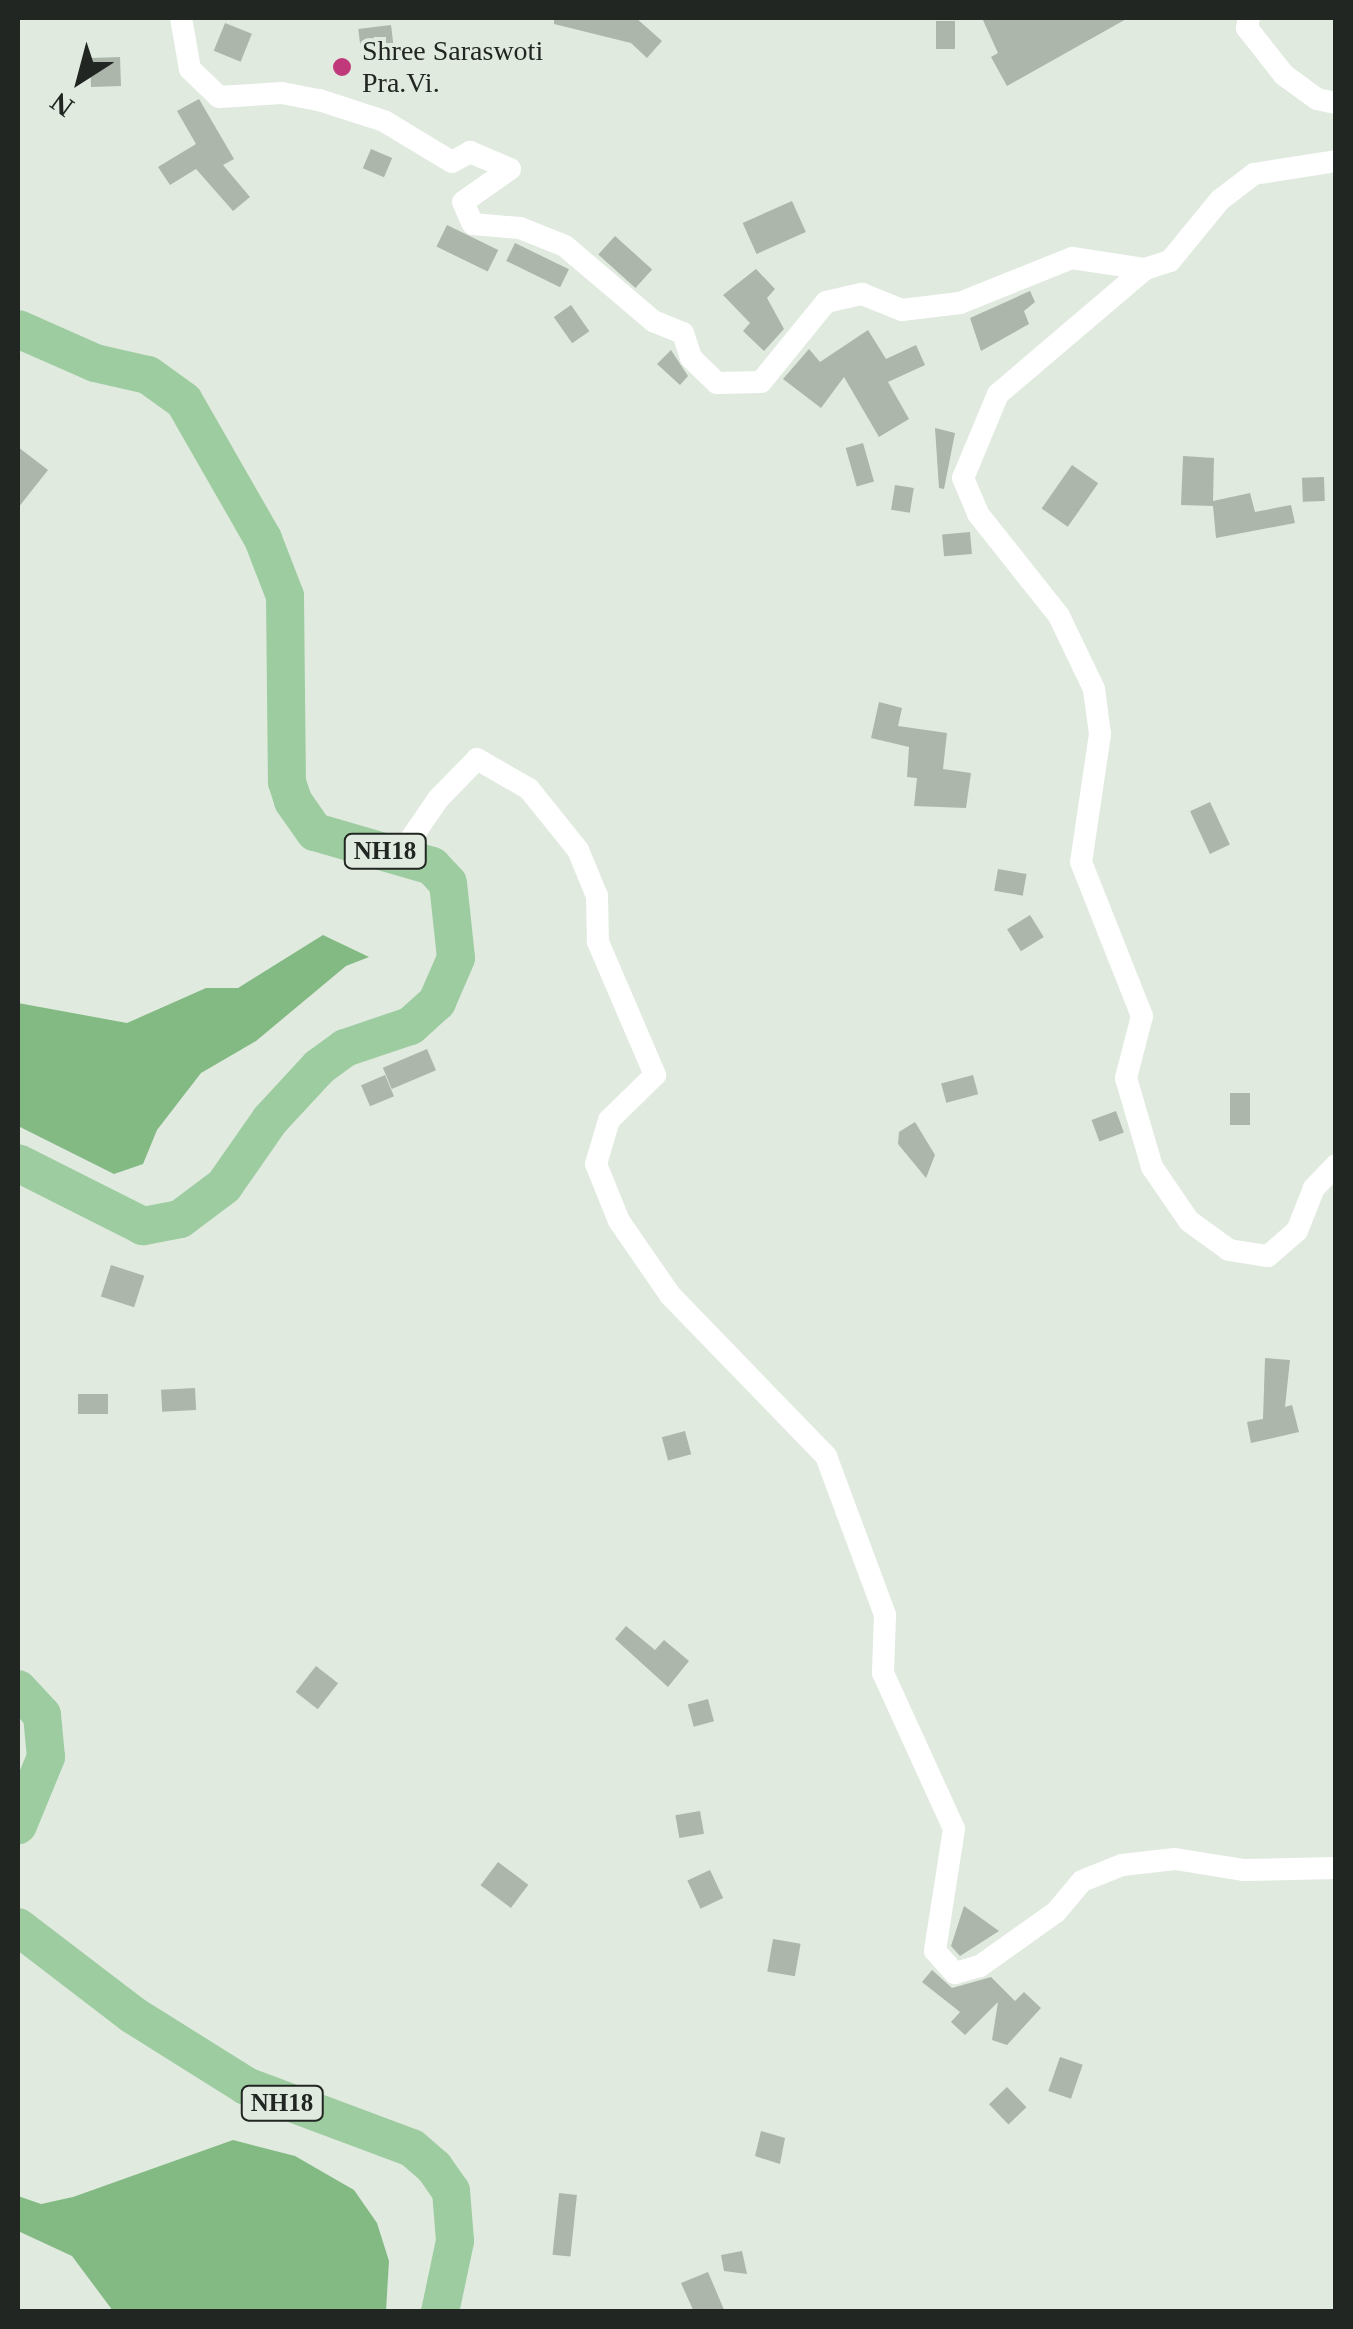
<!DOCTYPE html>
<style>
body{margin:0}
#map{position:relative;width:1353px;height:2329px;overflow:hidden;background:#e0eadf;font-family:Georgia,serif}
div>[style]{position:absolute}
.forest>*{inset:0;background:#83ba84}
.building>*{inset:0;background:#acb6ab;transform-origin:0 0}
.minor>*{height:22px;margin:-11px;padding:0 11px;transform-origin:11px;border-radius:11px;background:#fff}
.primary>*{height:38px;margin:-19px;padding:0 19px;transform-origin:19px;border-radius:19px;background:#9dcca0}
.dots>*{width:28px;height:28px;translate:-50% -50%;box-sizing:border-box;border:5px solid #e0eadf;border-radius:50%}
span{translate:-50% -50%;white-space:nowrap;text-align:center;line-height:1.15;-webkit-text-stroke:8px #e0eadf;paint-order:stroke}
.shield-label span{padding:2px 8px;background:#e0eadf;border:2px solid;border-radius:8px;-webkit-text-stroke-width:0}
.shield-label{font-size:25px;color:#222622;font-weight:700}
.poi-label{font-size:28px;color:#222622}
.left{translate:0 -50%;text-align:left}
.frame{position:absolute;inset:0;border:20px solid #222622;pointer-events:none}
.north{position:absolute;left:30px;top:30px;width:100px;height:100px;-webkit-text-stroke:8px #e0eadf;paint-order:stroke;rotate:216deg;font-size:28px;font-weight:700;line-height:40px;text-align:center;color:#222622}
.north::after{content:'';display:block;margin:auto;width:35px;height:45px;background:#222622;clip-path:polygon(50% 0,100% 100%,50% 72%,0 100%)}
</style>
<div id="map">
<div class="forest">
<i style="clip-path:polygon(323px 935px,369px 957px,346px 966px,256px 1041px,201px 1073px,157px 1130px,143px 1164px,114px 1174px,18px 1126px,18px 1003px,127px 1023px,206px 988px,238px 988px)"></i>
<i style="clip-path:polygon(233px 2140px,295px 2156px,354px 2190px,377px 2223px,389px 2261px,386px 2311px,113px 2311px,72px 2256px,18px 2231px,18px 2196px,41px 2204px,73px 2197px)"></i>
</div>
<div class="building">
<i style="clip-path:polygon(554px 18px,636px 18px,662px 41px,647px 58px,631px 43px,554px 24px)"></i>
<i style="clip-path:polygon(982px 18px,1128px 18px,1007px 86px,991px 57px,998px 53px)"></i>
<i style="left:936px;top:21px;width:19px;height:28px"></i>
<i style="left:225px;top:23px;width:29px;height:30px;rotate:22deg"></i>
<i style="left:391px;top:25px;width:26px;height:33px;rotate:83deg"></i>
<i style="left:120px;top:57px;width:29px;height:30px;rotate:88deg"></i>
<i style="clip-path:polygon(199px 99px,234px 159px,223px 165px,250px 197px,233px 211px,196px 169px,170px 185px,158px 167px,196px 144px,177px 111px)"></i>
<i style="left:371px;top:149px;width:23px;height:21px;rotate:23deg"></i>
<i style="left:792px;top:201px;width:34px;height:54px;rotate:66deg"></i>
<i style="left:447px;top:225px;width:57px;height:24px;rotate:26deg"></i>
<i style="left:615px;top:236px;width:50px;height:25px;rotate:42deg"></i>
<i style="left:515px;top:243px;width:60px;height:20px;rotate:26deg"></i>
<i style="clip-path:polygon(756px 269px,775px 289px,767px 298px,784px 329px,764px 351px,743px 331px,750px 323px,723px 295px)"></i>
<i style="clip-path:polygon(1030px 291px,1035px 302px,1024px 311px,1029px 324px,981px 351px,970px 318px)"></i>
<i style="left:571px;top:305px;width:32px;height:21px;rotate:55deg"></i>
<i style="clip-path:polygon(868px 330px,886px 359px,916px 345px,925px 365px,888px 382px,909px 419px,879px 437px,844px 377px,821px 408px,783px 379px,809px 349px,820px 362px)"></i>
<i style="clip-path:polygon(671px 350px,688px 376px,680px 385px,657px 364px)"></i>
<i style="clip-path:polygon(935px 428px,955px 433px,944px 489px,939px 488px)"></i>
<i style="left:863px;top:443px;width:40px;height:18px;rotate:74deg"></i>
<i style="clip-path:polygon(18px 447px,48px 470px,18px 508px)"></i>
<i style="clip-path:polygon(1183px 456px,1214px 458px,1213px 501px,1250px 493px,1255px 512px,1291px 505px,1295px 523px,1216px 538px,1213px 506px,1181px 505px)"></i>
<i style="left:1072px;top:465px;width:32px;height:53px;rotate:35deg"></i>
<i style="left:1324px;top:477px;width:24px;height:22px;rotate:88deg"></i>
<i style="left:895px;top:485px;width:19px;height:25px;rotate:9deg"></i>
<i style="left:970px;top:532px;width:22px;height:28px;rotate:85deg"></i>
<i style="clip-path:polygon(879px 702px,902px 708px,898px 726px,947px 733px,943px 769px,971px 773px,966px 808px,914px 806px,917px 778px,907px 777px,909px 747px,871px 738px)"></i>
<i style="left:1210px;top:802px;width:47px;height:22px;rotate:65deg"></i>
<i style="left:998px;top:869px;width:29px;height:22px;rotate:10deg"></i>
<i style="left:1030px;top:915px;width:26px;height:27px;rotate:58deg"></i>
<i style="left:427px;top:1049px;width:23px;height:48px;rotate:67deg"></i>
<i style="left:385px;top:1075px;width:23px;height:26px;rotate:67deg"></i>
<i style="left:973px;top:1075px;width:20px;height:33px;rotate:75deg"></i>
<i style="left:1230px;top:1093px;width:20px;height:32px"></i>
<i style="left:1116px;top:1111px;width:23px;height:26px;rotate:70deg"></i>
<i style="clip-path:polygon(915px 1122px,935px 1155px,926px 1178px,898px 1144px,899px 1132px)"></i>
<i style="left:111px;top:1265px;width:35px;height:33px;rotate:18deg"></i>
<i style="clip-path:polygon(1265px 1358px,1290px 1360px,1285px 1407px,1292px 1405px,1299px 1432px,1251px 1443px,1247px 1422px,1263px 1419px)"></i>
<i style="left:195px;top:1388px;width:22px;height:34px;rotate:87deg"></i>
<i style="left:108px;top:1394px;width:20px;height:30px;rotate:90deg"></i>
<i style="left:685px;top:1431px;width:24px;height:24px;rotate:75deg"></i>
<i style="clip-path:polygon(626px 1626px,655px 1650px,664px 1640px,689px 1661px,668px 1687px,615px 1639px)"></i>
<i style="left:316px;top:1666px;width:28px;height:33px;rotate:38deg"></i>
<i style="left:708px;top:1699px;width:23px;height:21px;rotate:75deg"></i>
<i style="left:700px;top:1811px;width:23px;height:25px;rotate:80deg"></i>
<i style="left:498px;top:1862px;width:38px;height:29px;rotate:37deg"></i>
<i style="left:710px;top:1870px;width:31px;height:25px;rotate:65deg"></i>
<i style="clip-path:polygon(964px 1906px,999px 1931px,960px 1956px,951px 1946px)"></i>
<i style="left:773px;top:1939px;width:28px;height:33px;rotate:10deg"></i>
<i style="clip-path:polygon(932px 1970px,952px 1988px,991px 1977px,1015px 2001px,1024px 1992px,1041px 2008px,1007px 2045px,992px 2040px,998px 2002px,965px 2035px,951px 2022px,960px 2012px,922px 1982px)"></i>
<i style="left:1060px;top:2057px;width:24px;height:36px;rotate:19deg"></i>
<i style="left:1007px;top:2087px;width:28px;height:25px;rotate:46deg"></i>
<i style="clip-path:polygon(761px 2131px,785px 2138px,780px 2164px,755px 2156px)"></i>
<i style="left:559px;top:2193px;width:18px;height:62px;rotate:6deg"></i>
<i style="clip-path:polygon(742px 2251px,747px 2274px,724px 2271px,721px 2255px)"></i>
<i style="clip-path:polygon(708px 2272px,725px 2312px,694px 2312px,681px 2283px)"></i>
</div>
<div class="minor">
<i style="left:181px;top:18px;width:52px;rotate:80deg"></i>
<i style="left:190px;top:69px;width:40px;rotate:44deg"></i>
<i style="left:219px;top:97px;width:63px;rotate:-3.6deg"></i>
<i style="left:282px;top:93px;width:38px;rotate:11deg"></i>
<i style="left:319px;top:100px;width:68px;rotate:17.9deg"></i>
<i style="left:384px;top:121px;width:79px;rotate:31.1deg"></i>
<i style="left:452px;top:162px;width:21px;rotate:-29deg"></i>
<i style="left:470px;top:152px;width:43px;rotate:23deg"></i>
<i style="left:510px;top:169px;width:57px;rotate:144.9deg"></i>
<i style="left:463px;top:202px;width:24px;rotate:66deg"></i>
<i style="left:473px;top:224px;width:47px;rotate:4.9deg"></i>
<i style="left:520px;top:228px;width:48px;rotate:21.8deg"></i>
<i style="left:565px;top:246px;width:116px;rotate:40.4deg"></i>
<i style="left:653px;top:321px;width:32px;rotate:22deg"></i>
<i style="left:683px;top:333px;width:26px;rotate:72deg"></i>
<i style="left:691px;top:358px;width:36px;rotate:44deg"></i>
<i style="left:717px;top:383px;width:44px;rotate:-1.3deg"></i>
<i style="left:761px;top:382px;width:103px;rotate:-50.9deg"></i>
<i style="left:826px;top:302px;width:37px;rotate:-13deg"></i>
<i style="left:862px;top:294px;width:43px;rotate:21.8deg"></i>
<i style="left:902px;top:310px;width:58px;rotate:-6.9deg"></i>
<i style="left:960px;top:303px;width:121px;rotate:-21.9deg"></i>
<i style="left:1072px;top:258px;width:74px;rotate:8.6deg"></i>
<i style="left:1145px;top:269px;width:193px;rotate:139.6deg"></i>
<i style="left:998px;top:394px;width:91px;rotate:112.6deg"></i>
<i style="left:963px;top:478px;width:39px;rotate:67deg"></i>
<i style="left:978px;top:514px;width:130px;rotate:51.5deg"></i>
<i style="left:1059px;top:616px;width:81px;rotate:64.4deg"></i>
<i style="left:1094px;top:689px;width:45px;rotate:82.4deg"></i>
<i style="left:1100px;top:734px;width:129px;rotate:98.4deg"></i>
<i style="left:1081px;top:862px;width:166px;rotate:68.4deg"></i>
<i style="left:1142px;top:1016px;width:64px;rotate:104.5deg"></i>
<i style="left:1126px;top:1078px;width:93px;rotate:73.7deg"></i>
<i style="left:1152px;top:1167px;width:65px;rotate:55.6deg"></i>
<i style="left:1189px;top:1221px;width:49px;rotate:35.9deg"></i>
<i style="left:1229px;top:1250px;width:39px;rotate:9deg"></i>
<i style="left:1268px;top:1256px;width:38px;rotate:-41deg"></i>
<i style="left:1297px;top:1231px;width:46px;rotate:-68.4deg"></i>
<i style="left:1314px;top:1188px;width:32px;rotate:-46deg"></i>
<i style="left:1249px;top:18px;width:10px;rotate:101deg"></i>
<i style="left:1247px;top:28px;width:60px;rotate:51.8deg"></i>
<i style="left:1284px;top:75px;width:41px;rotate:36deg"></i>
<i style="left:1317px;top:99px;width:19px;rotate:12deg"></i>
<i style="left:1145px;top:269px;width:26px;rotate:-18deg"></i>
<i style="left:1170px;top:261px;width:79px;rotate:-50.7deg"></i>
<i style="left:1220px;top:200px;width:43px;rotate:-37.4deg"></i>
<i style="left:1254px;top:174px;width:83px;rotate:-9deg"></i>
<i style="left:401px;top:853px;width:67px;rotate:-55.4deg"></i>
<i style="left:439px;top:798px;width:54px;rotate:-45.7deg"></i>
<i style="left:477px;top:759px;width:60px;rotate:30deg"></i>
<i style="left:529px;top:789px;width:78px;rotate:51.2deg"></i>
<i style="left:578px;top:850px;width:50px;rotate:67.6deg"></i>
<i style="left:597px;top:896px;width:46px;rotate:88.8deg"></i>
<i style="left:598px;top:942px;width:145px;rotate:66.8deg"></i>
<i style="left:655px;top:1075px;width:64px;rotate:135.6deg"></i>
<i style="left:609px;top:1120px;width:46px;rotate:106.5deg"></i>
<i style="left:596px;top:1164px;width:61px;rotate:68deg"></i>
<i style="left:619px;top:1221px;width:90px;rotate:55.4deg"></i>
<i style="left:670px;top:1295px;width:224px;rotate:45.9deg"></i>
<i style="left:826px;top:1456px;width:170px;rotate:69.6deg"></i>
<i style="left:885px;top:1615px;width:58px;rotate:92deg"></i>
<i style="left:883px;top:1673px;width:171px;rotate:65.5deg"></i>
<i style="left:954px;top:1829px;width:123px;rotate:98.9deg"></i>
<i style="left:935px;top:1951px;width:30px;rotate:48deg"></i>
<i style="left:955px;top:1973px;width:26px;rotate:-16deg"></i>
<i style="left:980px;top:1966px;width:93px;rotate:-35.4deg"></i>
<i style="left:1056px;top:1912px;width:40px;rotate:-50deg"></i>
<i style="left:1082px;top:1881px;width:43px;rotate:-21.8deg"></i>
<i style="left:1122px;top:1865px;width:53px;rotate:-6.5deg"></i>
<i style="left:1175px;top:1859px;width:70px;rotate:9.1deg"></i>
<i style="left:1244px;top:1870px;width:92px;rotate:-1.2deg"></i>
</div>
<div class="primary">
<i style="left:18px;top:329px;width:84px;rotate:23.8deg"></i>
<i style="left:95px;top:363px;width:54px;rotate:12.8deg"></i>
<i style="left:148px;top:375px;width:44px;rotate:35.8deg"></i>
<i style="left:184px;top:401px;width:159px;rotate:60.2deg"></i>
<i style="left:263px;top:539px;width:61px;rotate:68.9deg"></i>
<i style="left:285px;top:596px;width:186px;rotate:89.4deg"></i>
<i style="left:287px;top:782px;width:20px;rotate:72deg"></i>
<i style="left:293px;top:801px;width:38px;rotate:55deg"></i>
<i style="left:315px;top:832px;width:122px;rotate:16.2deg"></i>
<i style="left:432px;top:866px;width:23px;rotate:47deg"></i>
<i style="left:448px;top:883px;width:75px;rotate:83.9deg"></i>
<i style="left:456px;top:958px;width:48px;rotate:113.4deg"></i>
<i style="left:437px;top:1002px;width:36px;rotate:138deg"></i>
<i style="left:410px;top:1026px;width:69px;rotate:161.3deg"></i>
<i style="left:345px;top:1048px;width:32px;rotate:144deg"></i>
<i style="left:319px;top:1067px;width:72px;rotate:132.8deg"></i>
<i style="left:270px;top:1120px;width:80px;rotate:124.9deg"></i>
<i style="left:224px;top:1186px;width:55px;rotate:143.1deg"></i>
<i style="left:180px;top:1219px;width:38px;rotate:169deg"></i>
<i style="left:143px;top:1226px;width:140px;rotate:-153.3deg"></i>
<i style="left:18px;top:1689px;width:35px;rotate:47deg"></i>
<i style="left:42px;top:1715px;width:42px;rotate:84.6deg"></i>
<i style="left:46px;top:1757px;width:74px;rotate:112.4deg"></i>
<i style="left:18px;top:1927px;width:145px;rotate:37.4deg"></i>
<i style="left:133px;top:2015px;width:133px;rotate:32.1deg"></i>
<i style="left:246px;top:2086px;width:177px;rotate:20.5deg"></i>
<i style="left:412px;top:2148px;width:29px;rotate:41deg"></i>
<i style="left:434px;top:2167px;width:29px;rotate:55deg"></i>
<i style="left:451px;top:2191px;width:50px;rotate:85.4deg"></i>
<i style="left:455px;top:2241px;width:73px;rotate:101.9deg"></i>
</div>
<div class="dots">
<i style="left:342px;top:67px;background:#c03a7b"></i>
</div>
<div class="shield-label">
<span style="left:385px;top:851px">NH18</span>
<span style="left:282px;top:2103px">NH18</span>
</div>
<div class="poi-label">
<span class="left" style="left:362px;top:67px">Shree Saraswoti<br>Pra.Vi.</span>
</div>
<div class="frame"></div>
<div class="north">N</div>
</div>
